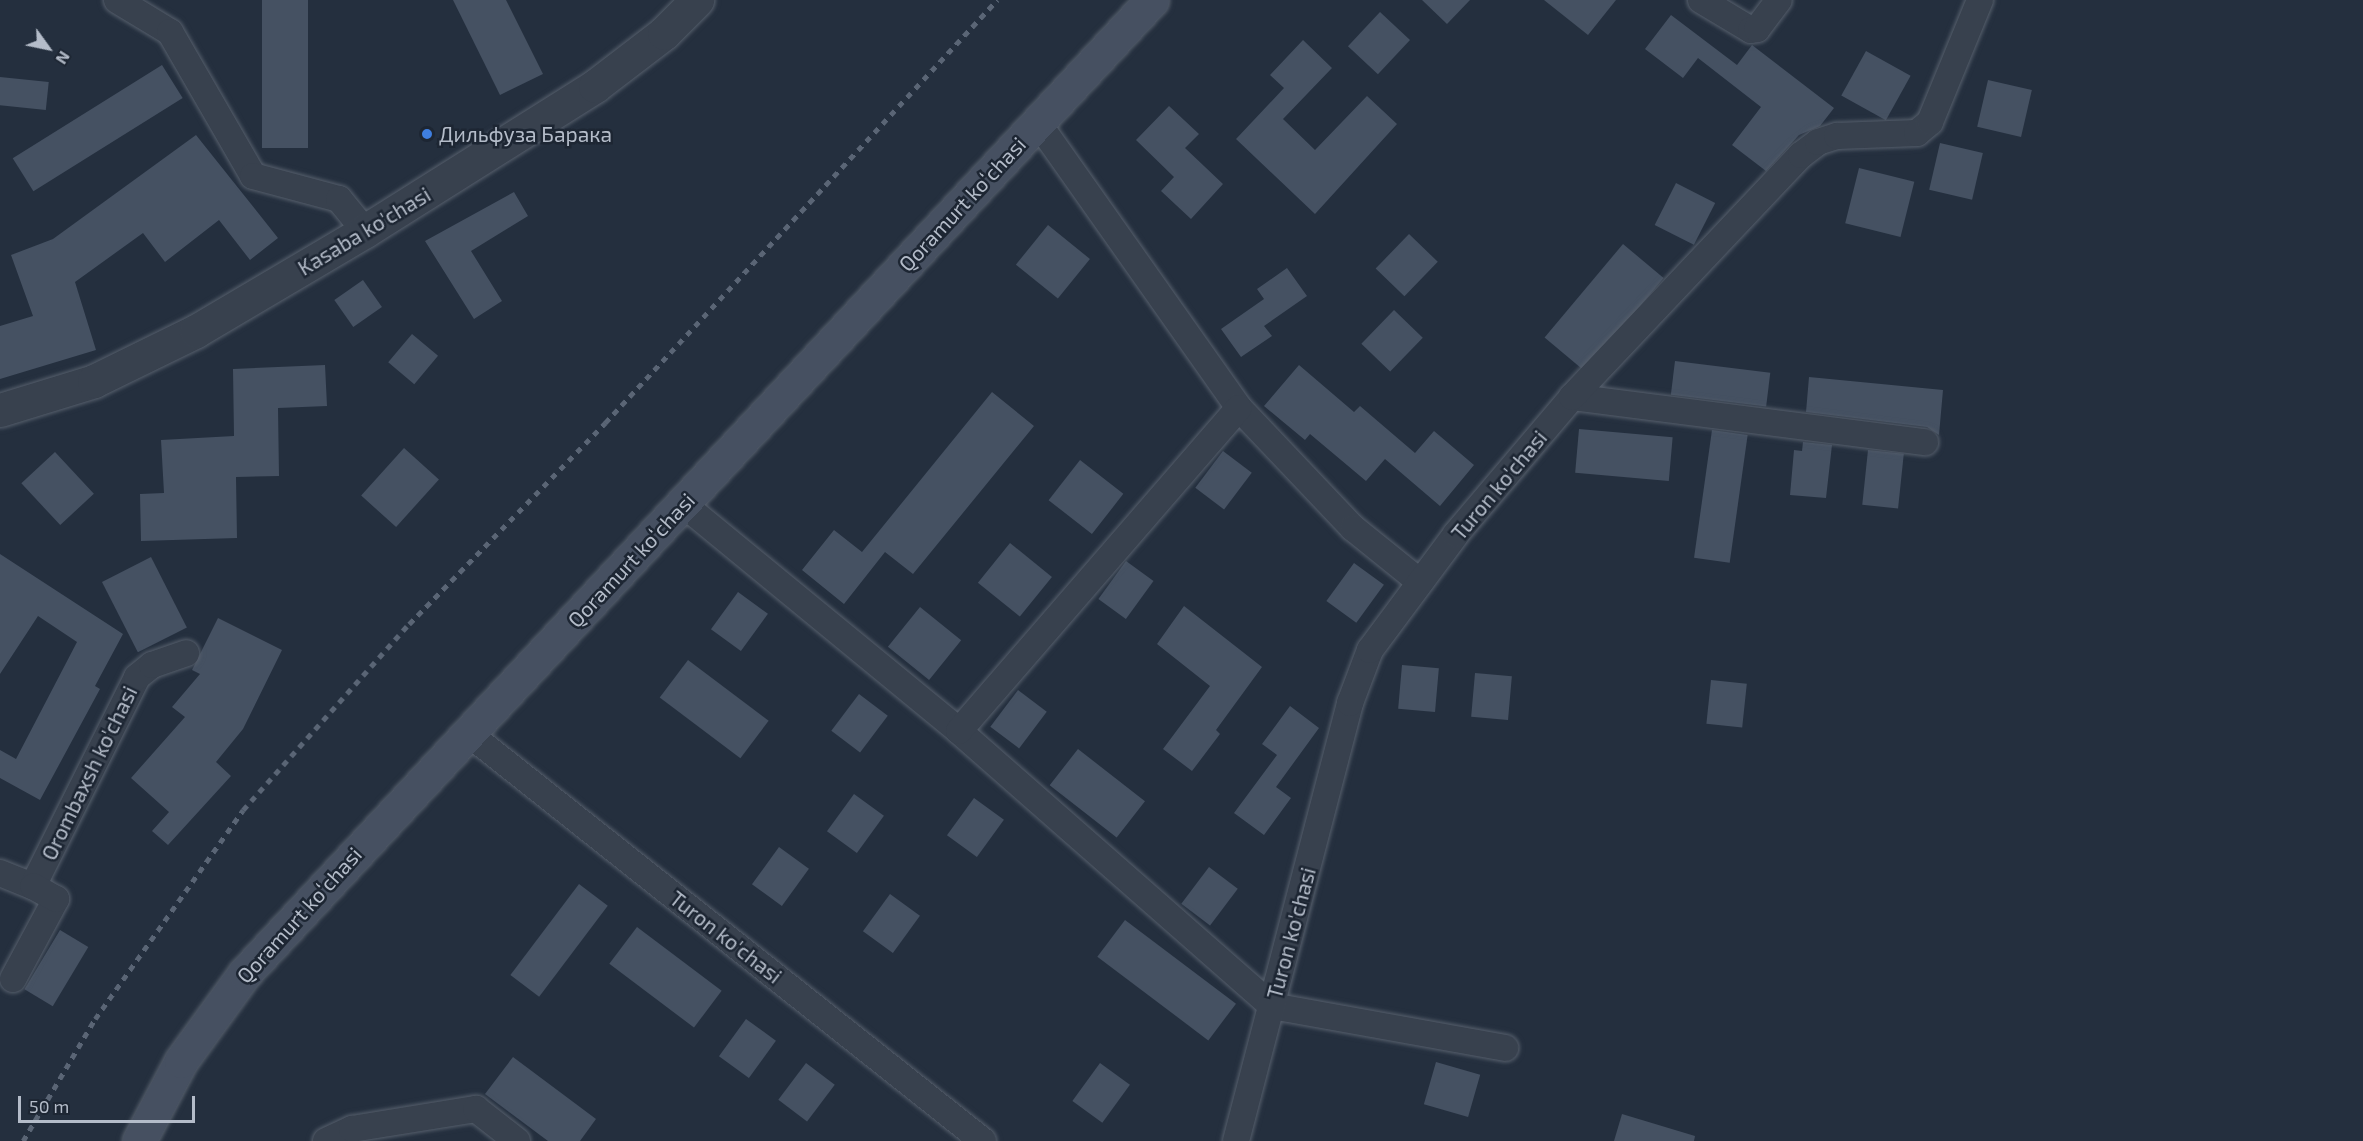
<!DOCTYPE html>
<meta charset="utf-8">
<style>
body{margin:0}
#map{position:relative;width:2363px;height:1141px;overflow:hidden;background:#242f3e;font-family:"Exo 2",sans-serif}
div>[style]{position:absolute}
.building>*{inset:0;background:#455162;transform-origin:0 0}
.roads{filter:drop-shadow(0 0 2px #565f6c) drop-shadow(0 0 2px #565f6c)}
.minor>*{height:26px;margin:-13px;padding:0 13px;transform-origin:13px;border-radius:13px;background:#38414e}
.tertiary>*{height:33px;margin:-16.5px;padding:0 16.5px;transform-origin:16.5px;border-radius:16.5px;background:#38414e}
.secondary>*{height:33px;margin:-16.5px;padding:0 16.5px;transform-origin:16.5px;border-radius:16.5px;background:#465061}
.rail>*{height:4.5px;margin-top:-2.25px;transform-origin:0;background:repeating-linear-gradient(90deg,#5a6575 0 6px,transparent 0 12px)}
.dots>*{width:16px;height:16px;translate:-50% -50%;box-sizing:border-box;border:3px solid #1d2633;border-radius:50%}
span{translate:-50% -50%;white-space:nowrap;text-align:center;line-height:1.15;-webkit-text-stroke:5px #1d2633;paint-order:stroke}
.poi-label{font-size:21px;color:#b4bcc9}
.left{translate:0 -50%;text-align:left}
.street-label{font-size:21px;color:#b4bcc9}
.north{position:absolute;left:18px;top:18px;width:60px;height:60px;-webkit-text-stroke:4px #1d2633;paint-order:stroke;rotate:123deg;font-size:16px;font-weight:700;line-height:24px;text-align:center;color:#b4bcc9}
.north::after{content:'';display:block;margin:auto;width:21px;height:27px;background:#b4bcc9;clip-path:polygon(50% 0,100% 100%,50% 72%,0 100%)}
.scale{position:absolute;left:18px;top:1096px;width:177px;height:27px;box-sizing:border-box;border:3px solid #b4bcc9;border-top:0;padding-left:8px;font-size:18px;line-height:21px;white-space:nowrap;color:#b4bcc9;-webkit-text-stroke:4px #1d2633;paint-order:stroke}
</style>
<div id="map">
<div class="building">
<i style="left:262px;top:0;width:46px;height:148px"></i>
<i style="clip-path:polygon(453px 0,506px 0,543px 74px,500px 95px)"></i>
<i style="clip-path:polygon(1422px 0,1470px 0,1447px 24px)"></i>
<i style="clip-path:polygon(1544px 0,1616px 0,1588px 35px)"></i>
<i style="left:1380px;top:12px;width:41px;height:47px;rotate:43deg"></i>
<i style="clip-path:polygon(1671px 15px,1737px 65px,1752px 45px,1834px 108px,1820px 126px,1799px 135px,1766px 171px,1732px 145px,1761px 107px,1698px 58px,1683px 78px,1645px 49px)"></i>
<i style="clip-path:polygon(1303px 40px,1332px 68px,1283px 119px,1315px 150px,1367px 96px,1397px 124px,1315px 214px,1236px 139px,1284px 88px,1270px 75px)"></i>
<i style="left:1866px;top:51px;width:51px;height:51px;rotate:29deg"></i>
<i style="left:162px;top:65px;width:39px;height:176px;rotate:58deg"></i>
<i style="left:0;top:77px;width:49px;height:28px;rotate:6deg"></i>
<i style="left:1988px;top:80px;width:45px;height:48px;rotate:13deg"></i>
<i style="clip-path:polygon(1169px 106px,1199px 134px,1185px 148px,1223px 184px,1191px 219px,1161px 191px,1174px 177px,1136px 140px)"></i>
<i style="clip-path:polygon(196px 135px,278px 238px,250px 260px,219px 220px,165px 262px,143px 233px,75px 282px,96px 350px,0 379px,0 326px,33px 316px,11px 255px,53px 239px)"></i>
<i style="left:1940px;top:143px;width:44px;height:48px;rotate:13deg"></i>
<i style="left:1859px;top:168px;width:57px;height:57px;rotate:14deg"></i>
<i style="left:1676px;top:183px;width:44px;height:47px;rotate:27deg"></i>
<i style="clip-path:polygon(514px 192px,528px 216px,471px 251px,502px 301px,474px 319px,425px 241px)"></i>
<i style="left:1048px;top:225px;width:54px;height:51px;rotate:39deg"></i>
<i style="left:1409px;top:234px;width:40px;height:48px;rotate:44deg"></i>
<i style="left:1623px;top:244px;width:53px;height:122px;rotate:40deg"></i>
<i style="clip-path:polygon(1287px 268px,1307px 296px,1264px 326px,1272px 336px,1241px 357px,1221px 329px,1264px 299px,1257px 289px)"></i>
<i style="left:363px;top:280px;width:33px;height:35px;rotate:55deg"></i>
<i style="left:1394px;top:310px;width:40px;height:47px;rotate:44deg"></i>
<i style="left:412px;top:334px;width:34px;height:37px;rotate:40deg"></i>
<i style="left:1675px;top:361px;width:96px;height:34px;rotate:7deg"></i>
<i style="clip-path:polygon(325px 365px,327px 406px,278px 408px,279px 476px,236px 477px,237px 538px,141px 541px,140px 494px,164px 493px,161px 440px,234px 436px,233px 369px)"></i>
<i style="clip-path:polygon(1299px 365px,1354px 412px,1360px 406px,1415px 453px,1434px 431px,1474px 465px,1440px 506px,1385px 459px,1366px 481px,1310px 434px,1305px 440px,1264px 406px)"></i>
<i style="clip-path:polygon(1809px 377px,1943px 390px,1939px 435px,1927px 427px,1806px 412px)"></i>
<i style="clip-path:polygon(992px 392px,1034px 426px,913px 574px,885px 552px,844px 604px,802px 570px,834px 530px,862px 552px)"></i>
<i style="left:1579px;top:429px;width:94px;height:44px;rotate:5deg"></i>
<i style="left:1712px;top:430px;width:36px;height:129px;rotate:8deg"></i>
<i style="clip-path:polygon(1803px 442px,1832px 445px,1826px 498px,1790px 495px,1794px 450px,1802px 451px)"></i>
<i style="left:404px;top:448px;width:47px;height:64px;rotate:42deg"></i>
<i style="left:1868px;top:450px;width:36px;height:55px;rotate:6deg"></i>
<i style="left:1223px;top:451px;width:36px;height:46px;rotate:37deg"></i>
<i style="left:55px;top:452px;width:57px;height:46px;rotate:47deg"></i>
<i style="left:1080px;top:460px;width:55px;height:51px;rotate:38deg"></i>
<i style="left:1010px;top:543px;width:54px;height:51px;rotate:39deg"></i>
<i style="clip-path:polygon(0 554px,123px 634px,95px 686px,100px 689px,40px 800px,0 778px,0 750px,16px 759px,77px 642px,38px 616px,0 674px)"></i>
<i style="left:151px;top:557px;width:79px;height:55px;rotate:63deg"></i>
<i style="left:1126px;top:561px;width:34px;height:47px;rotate:36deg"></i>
<i style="left:1354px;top:563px;width:37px;height:47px;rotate:36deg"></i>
<i style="left:738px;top:592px;width:37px;height:46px;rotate:36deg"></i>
<i style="clip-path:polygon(1184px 606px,1262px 667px,1216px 730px,1220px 734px,1192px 771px,1163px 749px,1210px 686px,1157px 644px)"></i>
<i style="left:920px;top:607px;width:53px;height:51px;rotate:39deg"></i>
<i style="clip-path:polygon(218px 618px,282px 650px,243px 729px,216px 762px,231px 776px,168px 845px,152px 831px,169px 812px,131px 778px,185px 717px,172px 707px,200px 674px,192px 670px)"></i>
<i style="left:688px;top:660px;width:101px;height:47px;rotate:37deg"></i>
<i style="left:1402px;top:665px;width:37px;height:44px;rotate:5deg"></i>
<i style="left:1475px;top:673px;width:37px;height:44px;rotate:5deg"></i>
<i style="left:1711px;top:680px;width:36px;height:44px;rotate:6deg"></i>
<i style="left:1018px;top:690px;width:36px;height:46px;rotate:37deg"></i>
<i style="left:859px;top:694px;width:36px;height:46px;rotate:37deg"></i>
<i style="clip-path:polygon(1290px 706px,1319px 728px,1276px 787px,1291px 798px,1264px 835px,1234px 813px,1277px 755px,1262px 744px)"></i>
<i style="left:1078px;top:749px;width:85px;height:46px;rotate:38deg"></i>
<i style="left:854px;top:794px;width:37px;height:46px;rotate:36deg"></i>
<i style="left:974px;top:798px;width:37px;height:46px;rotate:36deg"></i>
<i style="left:779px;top:847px;width:37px;height:46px;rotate:36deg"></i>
<i style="left:1209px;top:867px;width:36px;height:46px;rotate:37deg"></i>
<i style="left:579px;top:884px;width:36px;height:114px;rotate:37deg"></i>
<i style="left:890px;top:894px;width:37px;height:46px;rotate:36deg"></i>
<i style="left:1125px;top:920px;width:139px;height:46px;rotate:37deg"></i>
<i style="left:637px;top:927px;width:106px;height:46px;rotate:37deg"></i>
<i style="left:60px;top:930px;width:33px;height:69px;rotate:31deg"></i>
<i style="left:746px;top:1019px;width:37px;height:46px;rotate:36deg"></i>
<i style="clip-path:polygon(513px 1057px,596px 1119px,580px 1141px,548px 1141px,485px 1094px)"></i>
<i style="left:1436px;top:1062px;width:46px;height:44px;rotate:16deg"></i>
<i style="left:806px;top:1063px;width:36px;height:46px;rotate:37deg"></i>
<i style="left:1100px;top:1063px;width:37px;height:47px;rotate:36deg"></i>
<i style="clip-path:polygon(1622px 1114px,1695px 1136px,1694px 1141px,1614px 1141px)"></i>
</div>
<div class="roads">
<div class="minor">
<i style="left:117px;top:0;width:62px;rotate:31.1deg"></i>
<i style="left:170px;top:32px;width:166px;rotate:60deg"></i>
<i style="left:253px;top:176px;width:89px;rotate:15deg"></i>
<i style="left:339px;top:199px;width:41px;rotate:50.9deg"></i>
<i style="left:1701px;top:0;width:58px;rotate:31deg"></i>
<i style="left:1751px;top:30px;width:6px;rotate:-9deg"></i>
<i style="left:1757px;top:29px;width:36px;rotate:-53deg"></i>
<i style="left:1038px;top:123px;width:349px;rotate:54.8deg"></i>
<i style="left:1239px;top:408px;width:166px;rotate:46.5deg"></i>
<i style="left:1353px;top:528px;width:86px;rotate:38.9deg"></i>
<i style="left:1572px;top:397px;width:356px;rotate:7.3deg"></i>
<i style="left:683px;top:504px;width:357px;rotate:39.4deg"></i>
<i style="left:959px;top:731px;width:417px;rotate:41.3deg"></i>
<i style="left:1272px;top:1006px;width:237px;rotate:10.2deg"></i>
<i style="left:959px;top:731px;width:427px;rotate:-49.1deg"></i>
<i style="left:468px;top:733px;width:657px;rotate:38.39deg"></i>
<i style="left:0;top:873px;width:35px;rotate:22deg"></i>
<i style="left:33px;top:886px;width:233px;rotate:-63.5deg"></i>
<i style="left:137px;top:677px;width:19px;rotate:-39deg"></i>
<i style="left:152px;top:665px;width:36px;rotate:-19deg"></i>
<i style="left:13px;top:979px;width:91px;rotate:-61.7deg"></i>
<i style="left:56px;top:899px;width:26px;rotate:-151deg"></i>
<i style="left:326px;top:1141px;width:29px;rotate:-25deg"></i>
<i style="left:352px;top:1129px;width:126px;rotate:-9.2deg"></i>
<i style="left:476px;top:1109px;width:52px;rotate:38deg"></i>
<i style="left:1236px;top:1141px;width:453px;rotate:-75.4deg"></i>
<i style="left:1350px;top:703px;width:57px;rotate:-69.3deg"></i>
<i style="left:1370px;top:650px;width:144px;rotate:-53.4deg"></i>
<i style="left:1456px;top:534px;width:180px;rotate:-49.7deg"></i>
<i style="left:1572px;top:397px;width:333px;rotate:-46.6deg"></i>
<i style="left:1801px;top:155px;width:21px;rotate:-37deg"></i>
<i style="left:1818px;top:142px;width:20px;rotate:-18deg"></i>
<i style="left:1837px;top:136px;width:80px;rotate:-2.1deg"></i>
<i style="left:1917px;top:133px;width:17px;rotate:-40deg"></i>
<i style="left:1930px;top:122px;width:132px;rotate:-67.7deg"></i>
</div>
<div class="tertiary">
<i style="left:0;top:410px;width:98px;rotate:-17.1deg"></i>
<i style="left:94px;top:381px;width:114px;rotate:-26.1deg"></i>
<i style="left:196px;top:331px;width:196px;rotate:-30.6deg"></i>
<i style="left:365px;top:231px;width:272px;rotate:-32.2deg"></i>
<i style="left:595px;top:86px;width:87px;rotate:-37.5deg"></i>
<i style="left:664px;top:33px;width:47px;rotate:-45deg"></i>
</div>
<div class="secondary">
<i style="left:139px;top:1141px;width:90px;rotate:-62.3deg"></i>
<i style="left:181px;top:1061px;width:109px;rotate:-54deg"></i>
<i style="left:245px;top:973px;width:1330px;rotate:-47.01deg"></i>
</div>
</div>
<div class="rail">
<i style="left:23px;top:1141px;width:142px;rotate:-59.5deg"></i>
<i style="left:95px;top:1019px;width:256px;rotate:-54.7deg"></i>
<i style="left:243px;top:810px;width:249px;rotate:-48.3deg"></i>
<i style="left:409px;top:624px;width:281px;rotate:-45.7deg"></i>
<i style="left:605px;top:423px;width:577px;rotate:-47.18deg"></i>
</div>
<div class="dots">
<i style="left:427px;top:134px;background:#3f7fe0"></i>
</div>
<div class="poi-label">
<span class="left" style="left:439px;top:134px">Дильфуза Барака</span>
</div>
<div class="street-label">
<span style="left:962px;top:204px;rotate:-47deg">Qoramurt koʻchasi</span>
<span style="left:364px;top:231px;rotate:-31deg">Kasaba ko'chasi</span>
<span style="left:1499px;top:485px;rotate:-50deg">Turon ko'chasi</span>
<span style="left:631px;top:560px;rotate:-47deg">Qoramurt koʻchasi</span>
<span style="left:89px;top:773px;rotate:-64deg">Orombaxsh ko'chasi</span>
<span style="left:299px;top:915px;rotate:-48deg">Qoramurt koʻchasi</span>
<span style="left:1291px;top:933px;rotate:-75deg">Turon ko'chasi</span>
<span style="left:726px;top:937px;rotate:38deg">Turon ko'chasi</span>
</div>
<div class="north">N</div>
<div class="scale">50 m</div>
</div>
